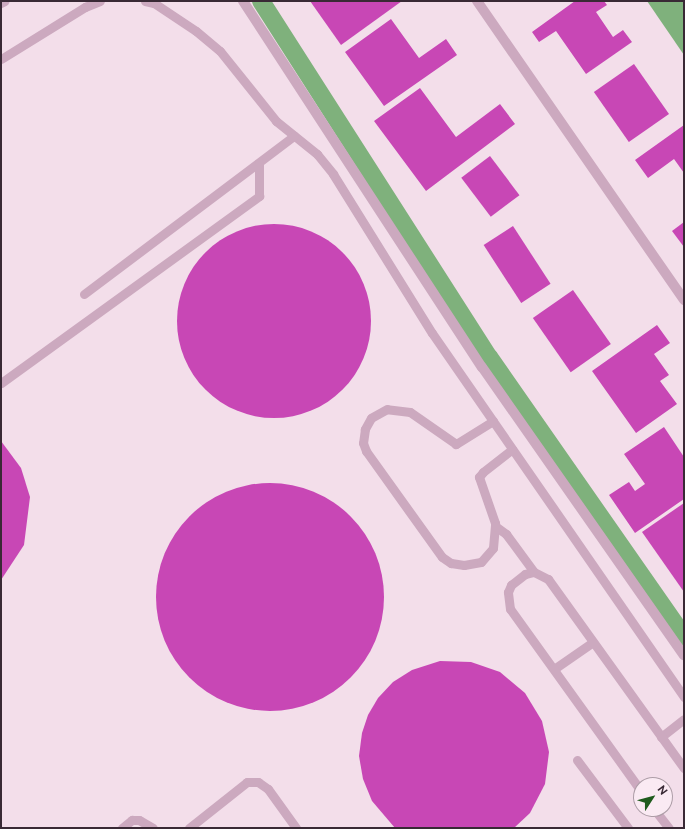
<!DOCTYPE html>
<style>
body{margin:0}
#map{position:relative;width:685px;height:829px;overflow:hidden;background:#f3deea;font-family:Raleway,sans-serif}
div>[style]{position:absolute}
.water>*{inset:0;background:#7fb17c}
.canal>*{height:18px;margin:-9px;padding:0 9px;transform-origin:9px;border-radius:9px;background:#7fb17c}
.building>*{inset:0;background:#c847b5;transform-origin:0 0}
.round{border-radius:50%}
.lane>*{height:9px;margin:-4.5px;padding:0 4.5px;transform-origin:4.5px;border-radius:4.5px;background:#cca9bf}
.street>*{height:10px;margin:-5px;padding:0 5px;transform-origin:5px;border-radius:5px;background:#cca9bf}
span{translate:-50% -50%;white-space:nowrap;text-align:center;line-height:1.15;-webkit-text-stroke:3px #faeaf3;paint-order:stroke}
.frame{position:absolute;inset:0;border:2px solid #392935;pointer-events:none}
.north{position:absolute;left:633px;top:777px;width:40px;height:40px;box-sizing:border-box;background:#faeaf3;border:1px solid #ad9da7;border-radius:50%;rotate:54deg;font-size:11px;font-weight:700;line-height:16px;text-align:center;color:#392935}
.north::after{content:'';display:block;margin:auto;width:14px;height:18px;background:#1f5b1d;clip-path:polygon(50% 0,100% 100%,50% 72%,0 100%)}
</style>
<div id="map">
<div class="water">
<i style="clip-path:polygon(647px 1px,684px 1px,684px 55px)"></i>
</div>
<div class="canal">
<i style="left:261px;top:1px;width:423px;rotate:57.4deg"></i>
<i style="left:489px;top:357px;width:341px;rotate:55.1deg"></i>
</div>
<div class="building">
<i style="clip-path:polygon(310px 1px,402px 1px,341px 45px)"></i>
<i style="clip-path:polygon(575px 1px,604px 1px,607px 5px,596px 12px,613px 37px,623px 30px,632px 42px,586px 74px,556px 31px,539px 42px,532px 32px)"></i>
<i style="clip-path:polygon(391px 19px,419px 58px,446px 39px,457px 55px,384px 106px,345px 52px)"></i>
<i style="left:634px;top:64px;width:61px;height:49px;rotate:55deg"></i>
<i style="clip-path:polygon(420px 88px,456px 137px,500px 104px,515px 124px,426px 191px,374px 121px)"></i>
<i style="clip-path:polygon(684px 125px,684px 173px,674px 159px,648px 178px,635px 160px)"></i>
<i style="left:490px;top:156px;width:49px;height:36px;rotate:53deg"></i>
<i style="clip-path:polygon(684px 222px,684px 247px,672px 231px)"></i>
<i class="round" style="left:177px;top:224px;width:194px;height:194px"></i>
<i style="left:513px;top:226px;width:69px;height:35px;rotate:57deg"></i>
<i style="left:573px;top:290px;width:66px;height:49px;rotate:55deg"></i>
<i style="clip-path:polygon(657px 325px,670px 343px,654px 354px,669px 375px,660px 381px,677px 404px,636px 433px,592px 371px)"></i>
<i style="clip-path:polygon(664px 427px,684px 457px,684px 499px,635px 533px,609px 495px,629px 482px,635px 491px,645px 484px,624px 454px)"></i>
<i style="clip-path:polygon(1px 441px,21px 468px,30px 497px,24px 545px,1px 580px)"></i>
<i class="round" style="left:156px;top:483px;width:228px;height:228px"></i>
<i style="clip-path:polygon(684px 503px,684px 592px,642px 532px)"></i>
<i style="clip-path:polygon(440px 661px,471px 662px,500px 672px,525px 693px,542px 721px,549px 752px,545px 784px,530px 813px,514px 828px,395px 828px,372px 801px,363px 779px,359px 756px,362px 733px,368px 715px,378px 698px,393px 682px,412px 670px)"></i>
</div>
<div class="lane">
<i style="left:145px;top:1px;width:9px;rotate:13deg"></i>
<i style="left:154px;top:3px;width:50px;rotate:33.7deg"></i>
<i style="left:196px;top:31px;width:31px;rotate:40deg"></i>
<i style="left:220px;top:51px;width:90px;rotate:51.3deg"></i>
<i style="left:276px;top:121px;width:53px;rotate:38.8deg"></i>
<i style="left:317px;top:154px;width:26px;rotate:51deg"></i>
<i style="left:333px;top:174px;width:187px;rotate:58.1deg"></i>
<i style="left:432px;top:333px;width:443px;rotate:55.3deg"></i>
<i style="left:1px;top:59px;width:99px;rotate:-31.8deg"></i>
<i style="left:85px;top:7px;width:16px;rotate:-22deg"></i>
<i style="left:84px;top:294px;width:263px;rotate:-37deg"></i>
<i style="left:1px;top:383px;width:319px;rotate:-35.9deg"></i>
<i style="left:259px;top:196px;width:33px;rotate:-90deg"></i>
<i style="left:493px;top:421px;width:44px;rotate:148.1deg"></i>
<i style="left:456px;top:444px;width:56px;rotate:-145.2deg"></i>
<i style="left:410px;top:412px;width:23px;rotate:-173deg"></i>
<i style="left:387px;top:409px;width:18px;rotate:151deg"></i>
<i style="left:371px;top:418px;width:13px;rotate:119deg"></i>
<i style="left:365px;top:429px;width:14px;rotate:98deg"></i>
<i style="left:363px;top:443px;width:9px;rotate:69deg"></i>
<i style="left:366px;top:451px;width:130px;rotate:54.4deg"></i>
<i style="left:442px;top:557px;width:11px;rotate:34deg"></i>
<i style="left:451px;top:563px;width:13px;rotate:9deg"></i>
<i style="left:464px;top:565px;width:17px;rotate:-10deg"></i>
<i style="left:481px;top:562px;width:18px;rotate:-49deg"></i>
<i style="left:493px;top:548px;width:25px;rotate:-85deg"></i>
<i style="left:495px;top:523px;width:49px;rotate:-109.2deg"></i>
<i style="left:479px;top:477px;width:6px;rotate:-51deg"></i>
<i style="left:483px;top:472px;width:37px;rotate:-38deg"></i>
<i style="left:495px;top:526px;width:14px;rotate:36deg"></i>
<i style="left:506px;top:534px;width:47px;rotate:53.6deg"></i>
<i style="left:554px;top:669px;width:47px;rotate:-34.7deg"></i>
<i style="left:661px;top:737px;width:29px;rotate:-38deg"></i>
<i style="left:577px;top:760px;width:85px;rotate:53.1deg"></i>
<i style="left:641px;top:791px;width:224px;rotate:-125.7deg"></i>
<i style="left:510px;top:609px;width:17px;rotate:-97deg"></i>
<i style="left:508px;top:592px;width:8px;rotate:-67deg"></i>
<i style="left:511px;top:585px;width:18px;rotate:-38deg"></i>
<i style="left:525px;top:574px;width:9px;rotate:-13deg"></i>
<i style="left:534px;top:572px;width:16px;rotate:27deg"></i>
<i style="left:548px;top:579px;width:233px;rotate:54.3deg"></i>
<i style="left:654px;top:809px;width:24px;rotate:52deg"></i>
<i style="left:122px;top:828px;width:13px;rotate:-39deg"></i>
<i style="left:132px;top:820px;width:7px"></i>
<i style="left:139px;top:820px;width:16px;rotate:30deg"></i>
<i style="left:189px;top:828px;width:74px;rotate:-38.4deg"></i>
<i style="left:247px;top:782px;width:11px"></i>
<i style="left:258px;top:782px;width:12px;rotate:35deg"></i>
<i style="left:268px;top:789px;width:48px;rotate:54.3deg"></i>
</div>
<div class="street">
<i style="left:243px;top:1px;width:437px;rotate:56.9deg"></i>
<i style="left:482px;top:367px;width:352px;rotate:55deg"></i>
<i style="left:477px;top:1px;width:364px;rotate:55.3deg"></i>
<i style="left:1px;top:3px;width:4px;rotate:-27deg"></i>
</div>
<div class="frame"></div>
<div class="north">N</div>
</div>
